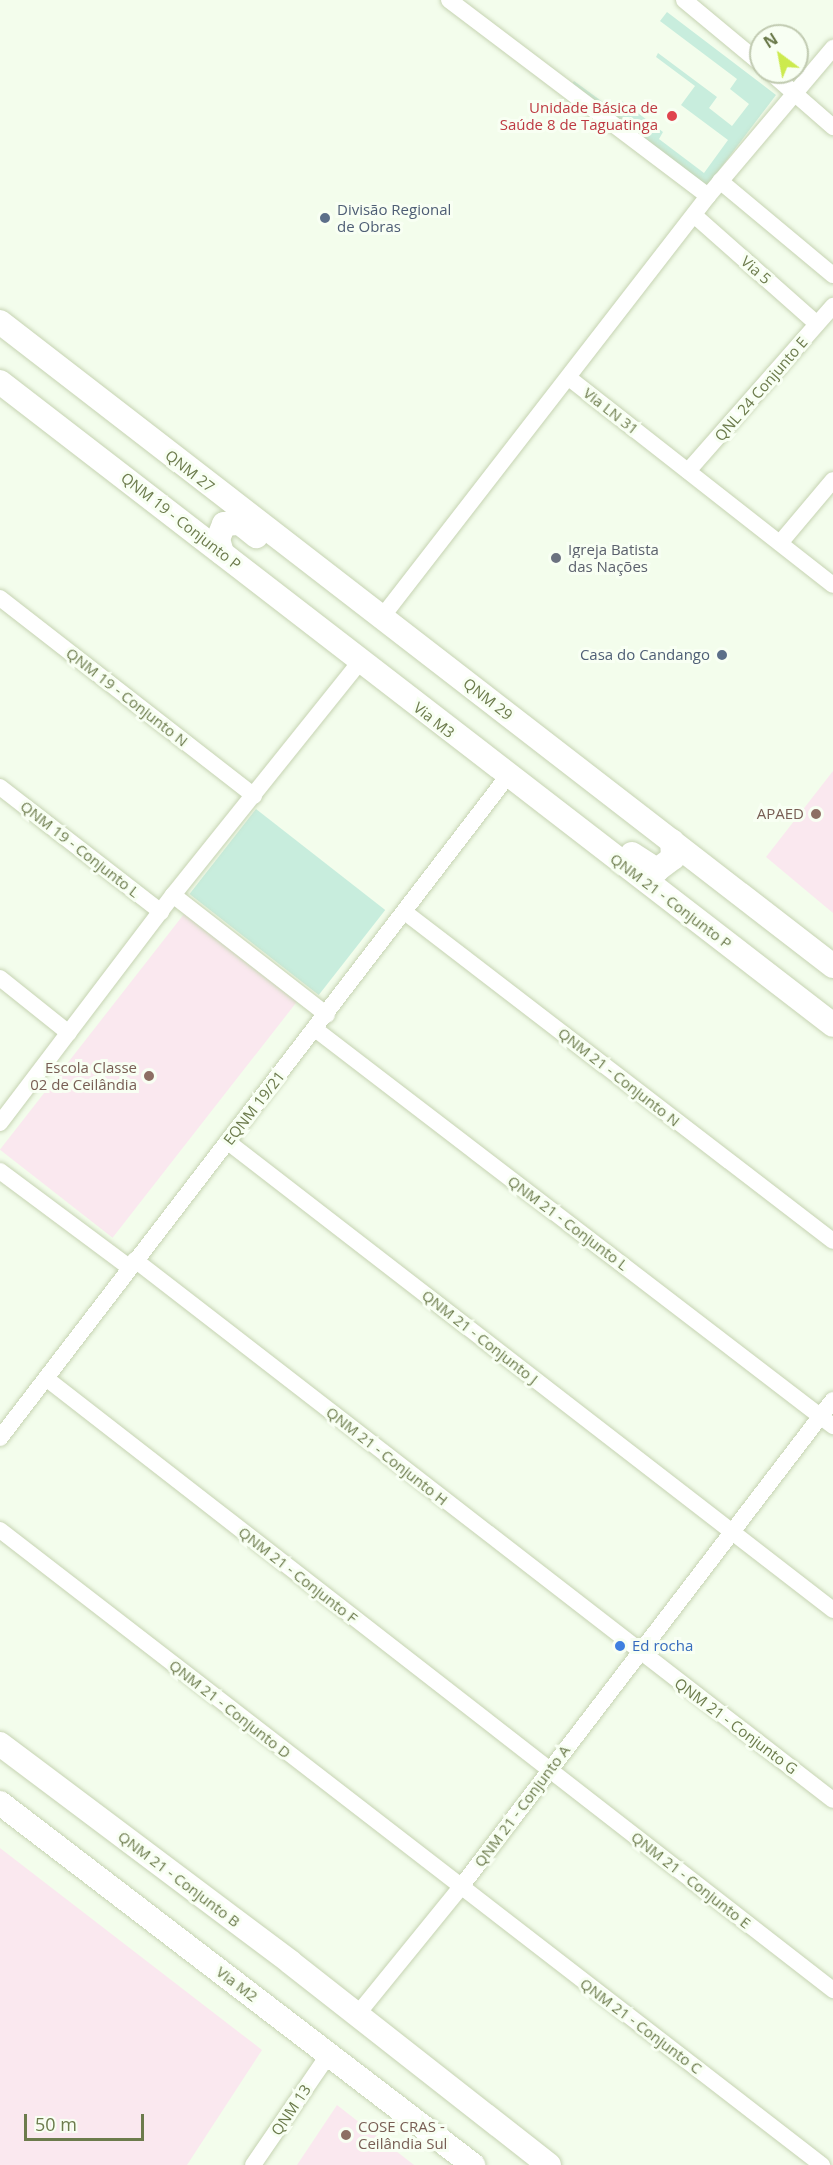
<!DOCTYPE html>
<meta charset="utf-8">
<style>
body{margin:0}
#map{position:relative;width:833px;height:2165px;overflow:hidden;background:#f3fdec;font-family:"Open Sans",sans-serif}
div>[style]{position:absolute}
.education>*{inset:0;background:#fae8ef;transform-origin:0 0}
.green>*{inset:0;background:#c8eddd;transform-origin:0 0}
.roads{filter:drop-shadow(0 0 2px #c6d3b2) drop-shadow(0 0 2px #c6d3b2)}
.street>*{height:16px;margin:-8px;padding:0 8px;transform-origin:8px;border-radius:8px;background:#fff}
.secondary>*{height:24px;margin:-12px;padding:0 12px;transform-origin:12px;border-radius:12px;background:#fff}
.dots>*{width:16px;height:16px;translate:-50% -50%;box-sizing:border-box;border:3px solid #f8fff3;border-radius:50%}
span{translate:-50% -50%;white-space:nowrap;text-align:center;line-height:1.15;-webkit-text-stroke:6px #f8fff3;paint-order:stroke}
.health-label{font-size:15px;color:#be3a42}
.right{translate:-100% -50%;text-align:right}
.service-label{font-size:15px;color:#4e5e75}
.left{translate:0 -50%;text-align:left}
.street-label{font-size:15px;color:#6c7b4c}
.worship-label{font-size:15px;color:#5b616d}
.education-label{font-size:15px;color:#785e54}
.shop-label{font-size:15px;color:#366cbe}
.north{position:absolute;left:749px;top:24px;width:60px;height:60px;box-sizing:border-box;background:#f8fff3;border:2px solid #c0cab0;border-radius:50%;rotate:328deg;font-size:16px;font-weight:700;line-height:24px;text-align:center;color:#6c7b4c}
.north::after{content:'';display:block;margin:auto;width:21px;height:27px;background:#ccea4e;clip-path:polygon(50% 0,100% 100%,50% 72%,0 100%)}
.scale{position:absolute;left:24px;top:2114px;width:120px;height:27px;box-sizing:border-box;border:3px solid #6c7b4c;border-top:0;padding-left:8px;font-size:18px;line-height:21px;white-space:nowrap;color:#6c7b4c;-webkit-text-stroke:4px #f8fff3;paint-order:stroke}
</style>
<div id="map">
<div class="education">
<i style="clip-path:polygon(833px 771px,833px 913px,766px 857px)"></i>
<i style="left:184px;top:914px;width:143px;height:299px;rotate:38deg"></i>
<i style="clip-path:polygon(0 1848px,262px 2050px,187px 2165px,0 2165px)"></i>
<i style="clip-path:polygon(337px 2105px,414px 2165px,297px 2165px)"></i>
</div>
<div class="green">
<i style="clip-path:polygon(667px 12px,776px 95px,704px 190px,569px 88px,574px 81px,615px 111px,622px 101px,663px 132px,659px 139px,704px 173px,728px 140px,681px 105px,695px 86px,656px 57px,658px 53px,717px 97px,709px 108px,732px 126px,749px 104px,730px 89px,737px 79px,660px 21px)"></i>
<i style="left:256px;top:809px;width:164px;height:108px;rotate:38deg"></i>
</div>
<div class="roads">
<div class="street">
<i style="left:449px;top:0;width:325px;rotate:37.1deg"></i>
<i style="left:684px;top:0;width:100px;rotate:39.7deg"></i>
<i style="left:770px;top:72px;width:84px;rotate:41.1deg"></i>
<i style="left:720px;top:181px;width:147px;rotate:39.8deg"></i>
<i style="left:694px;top:215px;width:164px;rotate:41.5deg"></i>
<i style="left:569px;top:378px;width:335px;rotate:38.1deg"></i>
<i style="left:688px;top:471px;width:220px;rotate:-48.7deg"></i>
<i style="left:780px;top:543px;width:82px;rotate:-49.9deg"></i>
<i style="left:0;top:598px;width:322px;rotate:37.9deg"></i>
<i style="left:382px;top:617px;width:532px;rotate:-52.25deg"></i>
<i style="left:708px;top:196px;width:194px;rotate:-49.8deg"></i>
<i style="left:0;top:787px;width:204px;rotate:37.8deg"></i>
<i style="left:173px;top:895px;width:195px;rotate:37.9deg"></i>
<i style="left:406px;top:913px;width:538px;rotate:37.53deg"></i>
<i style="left:0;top:978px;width:88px;rotate:38.6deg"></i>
<i style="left:315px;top:1029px;width:653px;rotate:37.47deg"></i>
<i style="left:0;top:1123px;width:286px;rotate:-52.8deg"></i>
<i style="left:173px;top:895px;width:299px;rotate:-51.3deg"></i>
<i style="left:228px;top:1142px;width:765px;rotate:37.72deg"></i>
<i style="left:0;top:1171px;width:161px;rotate:36.7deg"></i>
<i style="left:135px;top:1260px;width:882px;rotate:37.73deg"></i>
<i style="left:47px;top:1379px;width:996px;rotate:37.86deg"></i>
<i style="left:0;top:1438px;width:833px;rotate:-52.51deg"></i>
<i style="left:0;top:1530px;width:1039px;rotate:37.69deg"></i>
<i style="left:356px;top:2016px;width:165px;rotate:-50.9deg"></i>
<i style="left:460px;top:1888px;width:614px;rotate:-52.61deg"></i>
<i style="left:253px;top:2165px;width:135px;rotate:-55.6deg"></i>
</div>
<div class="secondary">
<i style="left:0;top:322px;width:1053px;rotate:37.71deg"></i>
<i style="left:0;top:382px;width:1052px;rotate:37.66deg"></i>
<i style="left:222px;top:553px;width:15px;rotate:-106deg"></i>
<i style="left:218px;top:539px;width:16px;rotate:-68deg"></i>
<i style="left:224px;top:524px;width:16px;rotate:-4deg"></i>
<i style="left:240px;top:523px;width:21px;rotate:39deg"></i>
<i style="left:632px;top:854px;width:30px;rotate:33deg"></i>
<i style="left:657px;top:870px;width:20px;rotate:-37deg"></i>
<i style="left:673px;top:858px;width:17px;rotate:-93deg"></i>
<i style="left:0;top:1744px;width:363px;rotate:36.9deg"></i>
<i style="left:290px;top:1962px;width:329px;rotate:38.1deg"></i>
<i style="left:0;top:1803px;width:596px;rotate:37.43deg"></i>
</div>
</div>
<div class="dots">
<i style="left:672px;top:116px;background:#e0444e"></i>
<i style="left:325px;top:218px;background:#5c6f8a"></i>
<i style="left:556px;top:558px;background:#6b7280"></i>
<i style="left:722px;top:655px;background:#5c6f8a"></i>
<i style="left:816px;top:814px;background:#8d6e63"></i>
<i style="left:149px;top:1076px;background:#8d6e63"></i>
<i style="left:620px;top:1646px;background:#3f7fe0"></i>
<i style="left:346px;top:2135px;background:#8d6e63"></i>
</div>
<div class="health-label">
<span class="right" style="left:658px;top:116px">Unidade Básica de<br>Saúde 8 de Taguatinga</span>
</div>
<div class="service-label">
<span class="left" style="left:337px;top:218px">Divisão Regional<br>de Obras</span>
<span class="right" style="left:710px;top:655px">Casa do Candango</span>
</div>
<div class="street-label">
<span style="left:756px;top:270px;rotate:41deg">Via 5</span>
<span style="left:761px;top:389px;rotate:-49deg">QNL 24 Conjunto E</span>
<span style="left:611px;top:411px;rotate:38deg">Via LN 31</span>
<span style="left:190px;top:471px;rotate:38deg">QNM 27</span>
<span style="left:181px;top:521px;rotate:38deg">QNM 19 - Conjunto P</span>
<span style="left:127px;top:697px;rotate:38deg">QNM 19 - Conjunto N</span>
<span style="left:488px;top:699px;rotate:38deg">QNM 29</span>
<span style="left:434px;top:720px;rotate:38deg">Via M3</span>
<span style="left:80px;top:849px;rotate:38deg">QNM 19 - Conjunto L</span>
<span style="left:671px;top:901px;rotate:37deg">QNM 21 - Conjunto P</span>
<span style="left:619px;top:1077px;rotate:38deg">QNM 21 - Conjunto N</span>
<span style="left:254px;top:1108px;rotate:-52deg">EQNM 19/21</span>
<span style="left:568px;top:1223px;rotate:37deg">QNM 21 - Conjunto L</span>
<span style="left:480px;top:1337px;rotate:38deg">QNM 21 - Conjunto J</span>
<span style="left:387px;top:1456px;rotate:38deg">QNM 21 - Conjunto H</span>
<span style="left:298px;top:1575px;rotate:38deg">QNM 21 - Conjunto F</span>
<span style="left:230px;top:1709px;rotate:38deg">QNM 21 - Conjunto D</span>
<span style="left:736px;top:1726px;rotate:37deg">QNM 21 - Conjunto G</span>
<span style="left:522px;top:1806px;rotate:-53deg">QNM 21 - Conjunto A</span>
<span style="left:179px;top:1879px;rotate:37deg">QNM 21 - Conjunto B</span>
<span style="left:691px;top:1880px;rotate:38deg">QNM 21 - Conjunto E</span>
<span style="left:237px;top:1984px;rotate:37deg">Via M2</span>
<span style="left:641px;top:2026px;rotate:37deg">QNM 21 - Conjunto C</span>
<span style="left:291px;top:2110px;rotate:-56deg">QNM 13</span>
</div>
<div class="worship-label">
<span class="left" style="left:568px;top:558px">Igreja Batista<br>das Nações</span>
</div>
<div class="education-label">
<span class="right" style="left:804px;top:814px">APAED</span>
<span class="right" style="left:137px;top:1076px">Escola Classe<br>02 de Ceilândia</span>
<span class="left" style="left:358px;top:2135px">COSE CRAS -<br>Ceilândia Sul</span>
</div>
<div class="shop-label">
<span class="left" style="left:632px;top:1646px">Ed rocha</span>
</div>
<div class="north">N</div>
<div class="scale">50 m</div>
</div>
